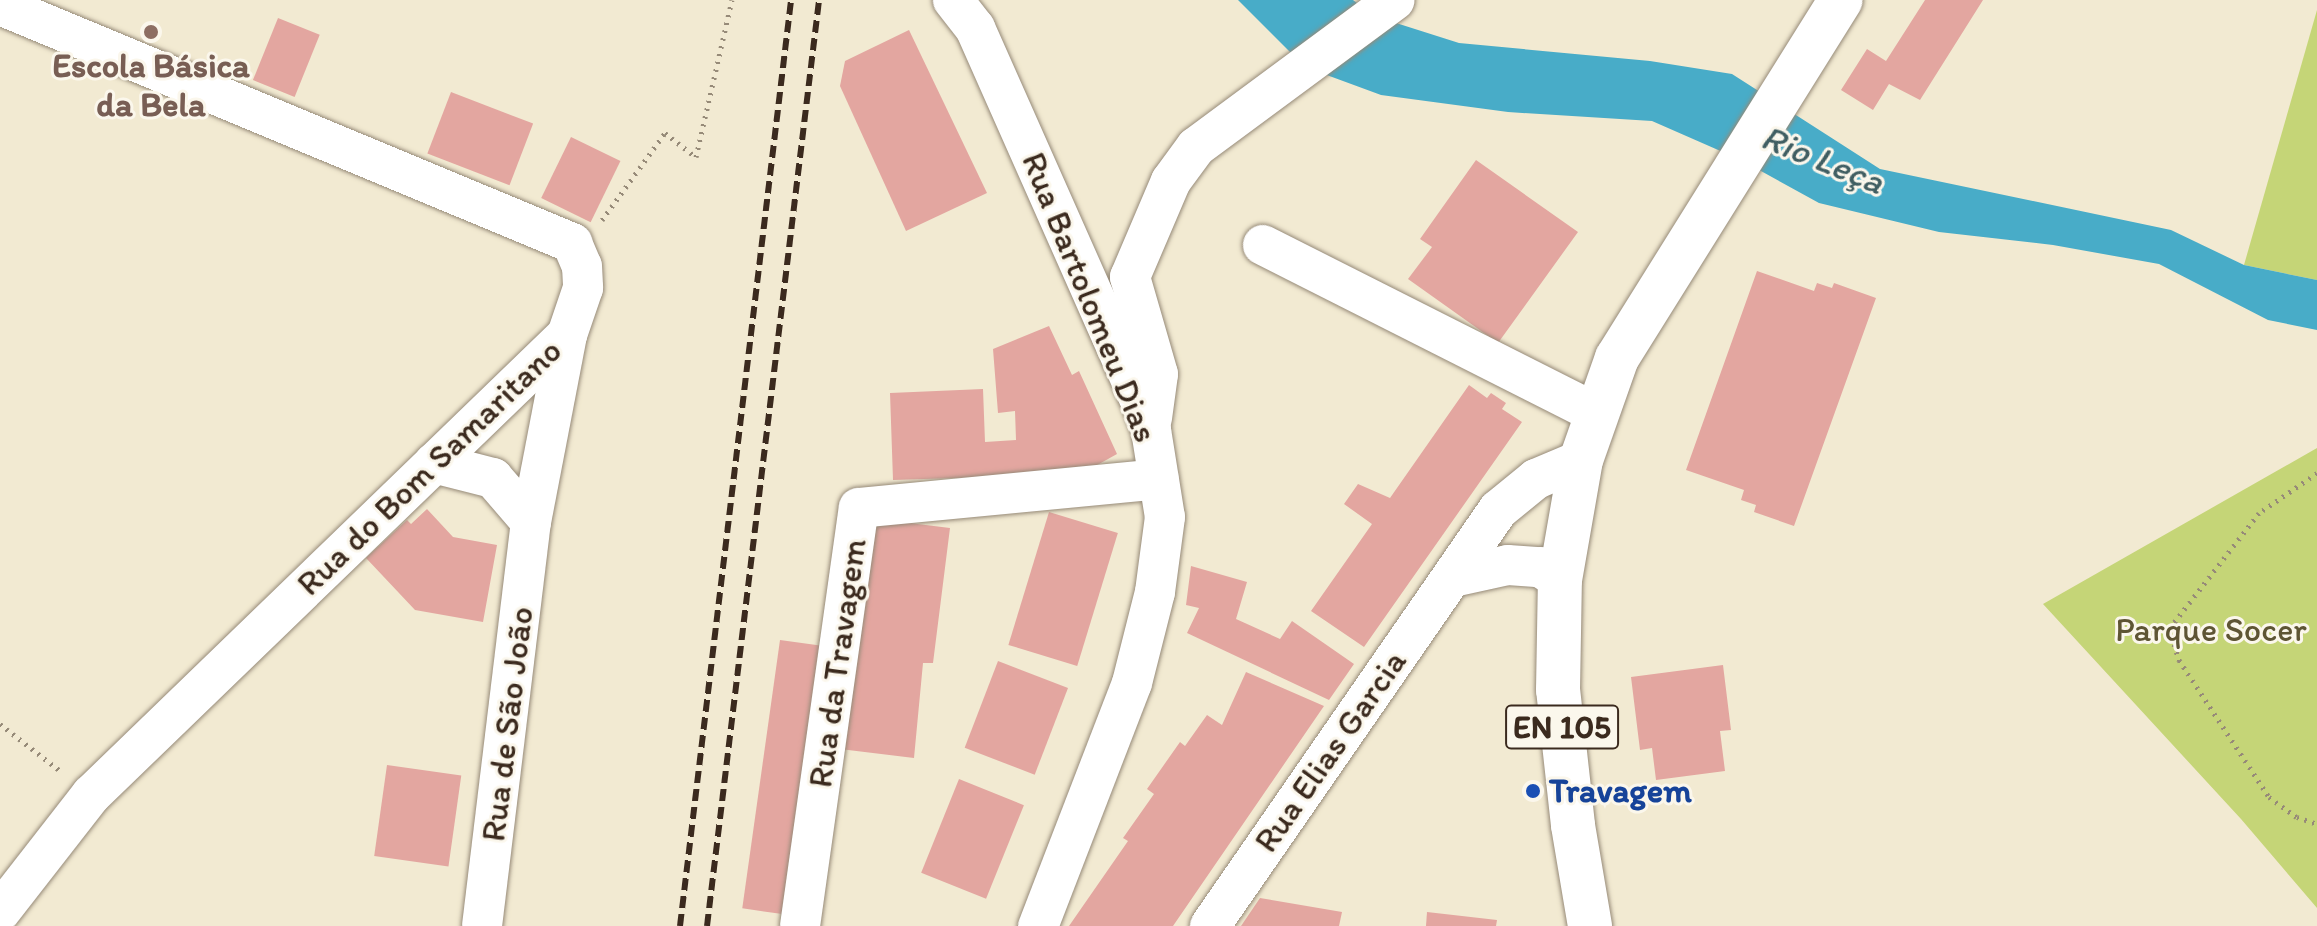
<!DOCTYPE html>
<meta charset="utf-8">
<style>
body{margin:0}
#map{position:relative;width:2317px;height:926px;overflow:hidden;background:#f2ead2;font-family:Itim,sans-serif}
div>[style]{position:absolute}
.green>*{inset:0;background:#c5d577}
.water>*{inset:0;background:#48acc8}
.building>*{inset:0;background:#e3a6a0;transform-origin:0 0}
.path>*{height:5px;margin-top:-2.5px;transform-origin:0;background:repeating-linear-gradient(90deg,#968a78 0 2px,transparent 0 8px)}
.roads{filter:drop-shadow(0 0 2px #968a78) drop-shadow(0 0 2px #968a78)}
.minor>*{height:40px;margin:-20px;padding:0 20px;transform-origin:20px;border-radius:20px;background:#fff}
.major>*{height:44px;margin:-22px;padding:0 22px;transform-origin:22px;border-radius:22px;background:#fff}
.rail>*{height:6px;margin-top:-3px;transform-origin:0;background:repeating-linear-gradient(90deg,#3b2a1e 0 12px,transparent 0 18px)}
.dots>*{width:22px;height:22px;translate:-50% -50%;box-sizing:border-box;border:4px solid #fbf7ec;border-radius:50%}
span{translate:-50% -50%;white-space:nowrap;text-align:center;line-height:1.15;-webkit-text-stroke:6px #fbf7ec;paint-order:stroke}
.shield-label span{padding:2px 6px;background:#fbf7ec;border:2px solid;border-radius:6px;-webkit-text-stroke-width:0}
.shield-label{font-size:32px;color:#3b2a1e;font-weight:700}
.education-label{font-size:34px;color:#785e54;font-weight:700}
.street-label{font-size:34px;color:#3b2a1e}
.park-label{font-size:34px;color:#5e5534}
.transit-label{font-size:34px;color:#164399;font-weight:700}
.left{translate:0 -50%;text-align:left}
.water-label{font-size:36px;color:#405e62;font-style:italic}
</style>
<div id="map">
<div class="green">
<i style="clip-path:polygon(2317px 10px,2317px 280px,2244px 265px)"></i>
<i style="clip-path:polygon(2317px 448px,2317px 908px,2241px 819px,2043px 604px)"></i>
</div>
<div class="water">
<i style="clip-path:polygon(1238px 0,1353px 0,1374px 16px,1459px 43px,1650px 61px,1732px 74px,1880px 169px,2171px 230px,2244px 265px,2317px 280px,2317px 330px,2268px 320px,2159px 264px,2053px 245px,1939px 232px,1819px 203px,1741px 160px,1652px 121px,1508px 112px,1381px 95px,1305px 67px)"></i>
</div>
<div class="building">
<i style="clip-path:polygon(1925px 0,1983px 0,1920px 100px,1889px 84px,1873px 110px,1841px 90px,1867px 49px,1886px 61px)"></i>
<i style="left:278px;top:18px;width:45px;height:67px;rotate:22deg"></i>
<i style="clip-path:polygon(909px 30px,987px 193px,906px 231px,840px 86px,845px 61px)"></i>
<i style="left:451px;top:92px;width:88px;height:66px;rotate:21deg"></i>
<i style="left:571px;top:137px;width:55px;height:68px;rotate:26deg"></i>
<i style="clip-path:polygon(1476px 160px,1578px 232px,1498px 343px,1408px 279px,1432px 247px,1420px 239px)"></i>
<i style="clip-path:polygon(1757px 271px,1814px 291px,1817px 283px,1832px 288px,1834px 283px,1876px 298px,1794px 526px,1754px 512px,1756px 505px,1741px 500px,1744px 490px,1686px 470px)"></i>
<i style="clip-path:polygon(1049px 326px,1072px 375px,1079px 371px,1117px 454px,1081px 474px,893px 480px,890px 393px,983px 389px,985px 442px,1016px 440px,1015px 411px,998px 413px,993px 349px)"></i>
<i style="clip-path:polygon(1469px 385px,1487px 398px,1491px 393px,1506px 403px,1502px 409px,1522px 422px,1364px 647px,1311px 611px,1372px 524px,1344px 504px,1358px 484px,1390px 498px)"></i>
<i style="clip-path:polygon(427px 509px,453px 537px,497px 545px,483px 622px,415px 610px,366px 558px,407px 520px,411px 524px)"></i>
<i style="left:1049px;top:512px;width:72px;height:139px;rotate:17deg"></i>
<i style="clip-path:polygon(869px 518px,950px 528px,933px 663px,923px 663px,914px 758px,840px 749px)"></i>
<i style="clip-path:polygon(1191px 566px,1247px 582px,1236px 619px,1280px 639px,1292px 621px,1354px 664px,1329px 700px,1187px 633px,1199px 608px,1186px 605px)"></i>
<i style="left:780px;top:640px;width:44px;height:271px;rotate:8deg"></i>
<i style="left:998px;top:661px;width:75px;height:93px;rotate:21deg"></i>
<i style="clip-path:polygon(1723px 665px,1731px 730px,1720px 731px,1725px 771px,1656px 780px,1652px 748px,1640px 750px,1631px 677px)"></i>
<i style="clip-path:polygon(1246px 672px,1324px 706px,1173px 926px,1069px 926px,1128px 841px,1123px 838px,1154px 794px,1147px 789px,1180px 742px,1185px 746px,1207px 715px,1222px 725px)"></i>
<i style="left:387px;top:765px;width:75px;height:92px;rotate:8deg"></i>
<i style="left:959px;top:779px;width:70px;height:101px;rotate:22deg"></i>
<i style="clip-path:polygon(1260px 898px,1342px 912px,1339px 926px,1241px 926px)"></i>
<i style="clip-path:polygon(1427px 912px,1497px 920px,1496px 926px,1426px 926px)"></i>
</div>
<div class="path">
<i style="left:602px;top:220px;width:107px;rotate:-54.1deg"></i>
<i style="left:665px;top:133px;width:39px;rotate:38deg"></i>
<i style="left:696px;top:157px;width:161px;rotate:-77.1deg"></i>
<i style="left:2317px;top:473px;width:70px;rotate:145.4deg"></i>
<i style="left:2259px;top:513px;width:147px;rotate:127.8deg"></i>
<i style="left:2169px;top:629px;width:33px;rotate:72deg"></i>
<i style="left:2179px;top:660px;width:164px;rotate:56.7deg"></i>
<i style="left:2269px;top:797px;width:34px;rotate:36deg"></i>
<i style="left:2297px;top:817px;width:21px;rotate:19deg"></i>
<i style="left:0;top:724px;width:75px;rotate:37.9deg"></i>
</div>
<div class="roads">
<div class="minor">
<i style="left:953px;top:0;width:36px;rotate:52deg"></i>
<i style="left:975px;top:28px;width:412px;rotate:66.1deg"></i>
<i style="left:1142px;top:405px;width:27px;rotate:70deg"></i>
<i style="left:1151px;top:430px;width:88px;rotate:80.9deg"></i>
<i style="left:1165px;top:517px;width:76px;rotate:97.6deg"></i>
<i style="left:1155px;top:592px;width:94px;rotate:104.2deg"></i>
<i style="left:1132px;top:683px;width:261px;rotate:111.1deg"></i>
<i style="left:0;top:5px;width:620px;rotate:22.59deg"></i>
<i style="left:572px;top:243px;width:25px;rotate:67deg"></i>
<i style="left:582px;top:266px;width:22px;rotate:87deg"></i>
<i style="left:583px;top:288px;width:50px;rotate:108.8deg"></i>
<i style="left:567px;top:335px;width:662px;rotate:135.98deg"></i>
<i style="left:91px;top:795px;width:148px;rotate:127.9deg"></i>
<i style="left:1263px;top:245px;width:374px;rotate:26.8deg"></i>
<i style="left:1152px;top:418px;width:44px;rotate:-82.2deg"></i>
<i style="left:1158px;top:374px;width:101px;rotate:-106.1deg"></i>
<i style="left:1130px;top:277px;width:104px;rotate:-66.9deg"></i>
<i style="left:1171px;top:181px;width:42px;rotate:-53.7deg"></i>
<i style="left:1196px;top:147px;width:247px;rotate:-36.5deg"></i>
<i style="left:434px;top:463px;width:61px;rotate:14.3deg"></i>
<i style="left:493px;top:478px;width:58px;rotate:49.2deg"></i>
<i style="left:1453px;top:577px;width:56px;rotate:-12.3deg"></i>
<i style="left:1508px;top:565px;width:32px;rotate:4deg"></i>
<i style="left:1540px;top:567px;width:24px;rotate:33deg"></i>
<i style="left:482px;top:926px;width:407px;rotate:-83.1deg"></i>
<i style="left:531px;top:522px;width:190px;rotate:-79.1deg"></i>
<i style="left:800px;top:926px;width:422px;rotate:-82deg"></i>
<i style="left:859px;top:508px;width:301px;rotate:-5.5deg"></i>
<i style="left:1210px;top:926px;width:506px;rotate:-55.3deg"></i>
<i style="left:1498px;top:510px;width:49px;rotate:-39.2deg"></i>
<i style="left:1536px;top:479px;width:49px;rotate:-22.9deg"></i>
</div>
<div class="major">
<i style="left:1590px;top:926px;width:102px;rotate:-99.6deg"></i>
<i style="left:1573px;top:825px;width:136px;rotate:-96.3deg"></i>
<i style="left:1558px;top:690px;width:110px;rotate:-89deg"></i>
<i style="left:1560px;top:580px;width:122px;rotate:-80.1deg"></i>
<i style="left:1581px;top:460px;width:108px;rotate:-70.6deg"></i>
<i style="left:1617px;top:358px;width:422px;rotate:-58deg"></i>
</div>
</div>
<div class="rail">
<i style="left:680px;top:926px;width:933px;rotate:-83.16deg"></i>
<i style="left:707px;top:926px;width:933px;rotate:-83.1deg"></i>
</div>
<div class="dots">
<i style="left:151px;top:32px;background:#8d6e63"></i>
<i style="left:1533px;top:791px;background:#1a4fb4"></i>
</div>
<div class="shield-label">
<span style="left:1562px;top:727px">EN 105</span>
</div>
<div class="education-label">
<span style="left:151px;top:85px">Escola Básica<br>da Bela</span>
</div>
<div class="street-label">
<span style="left:1090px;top:297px;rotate:68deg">Rua Bartolomeu Dias</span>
<span style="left:429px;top:467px;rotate:-44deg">Rua do Bom Samaritano</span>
<span style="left:837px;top:663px;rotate:-82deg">Rua da Travagem</span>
<span style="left:507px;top:724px;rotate:-83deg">Rua de São João</span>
<span style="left:1330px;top:751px;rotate:-55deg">Rua Elias Garcia</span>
</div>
<div class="park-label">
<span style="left:2211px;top:630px">Parque Socer</span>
</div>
<div class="transit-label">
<span class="left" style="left:1549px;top:791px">Travagem</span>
</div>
<div class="water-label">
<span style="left:1823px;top:159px;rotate:22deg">Rio Leça</span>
</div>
</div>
